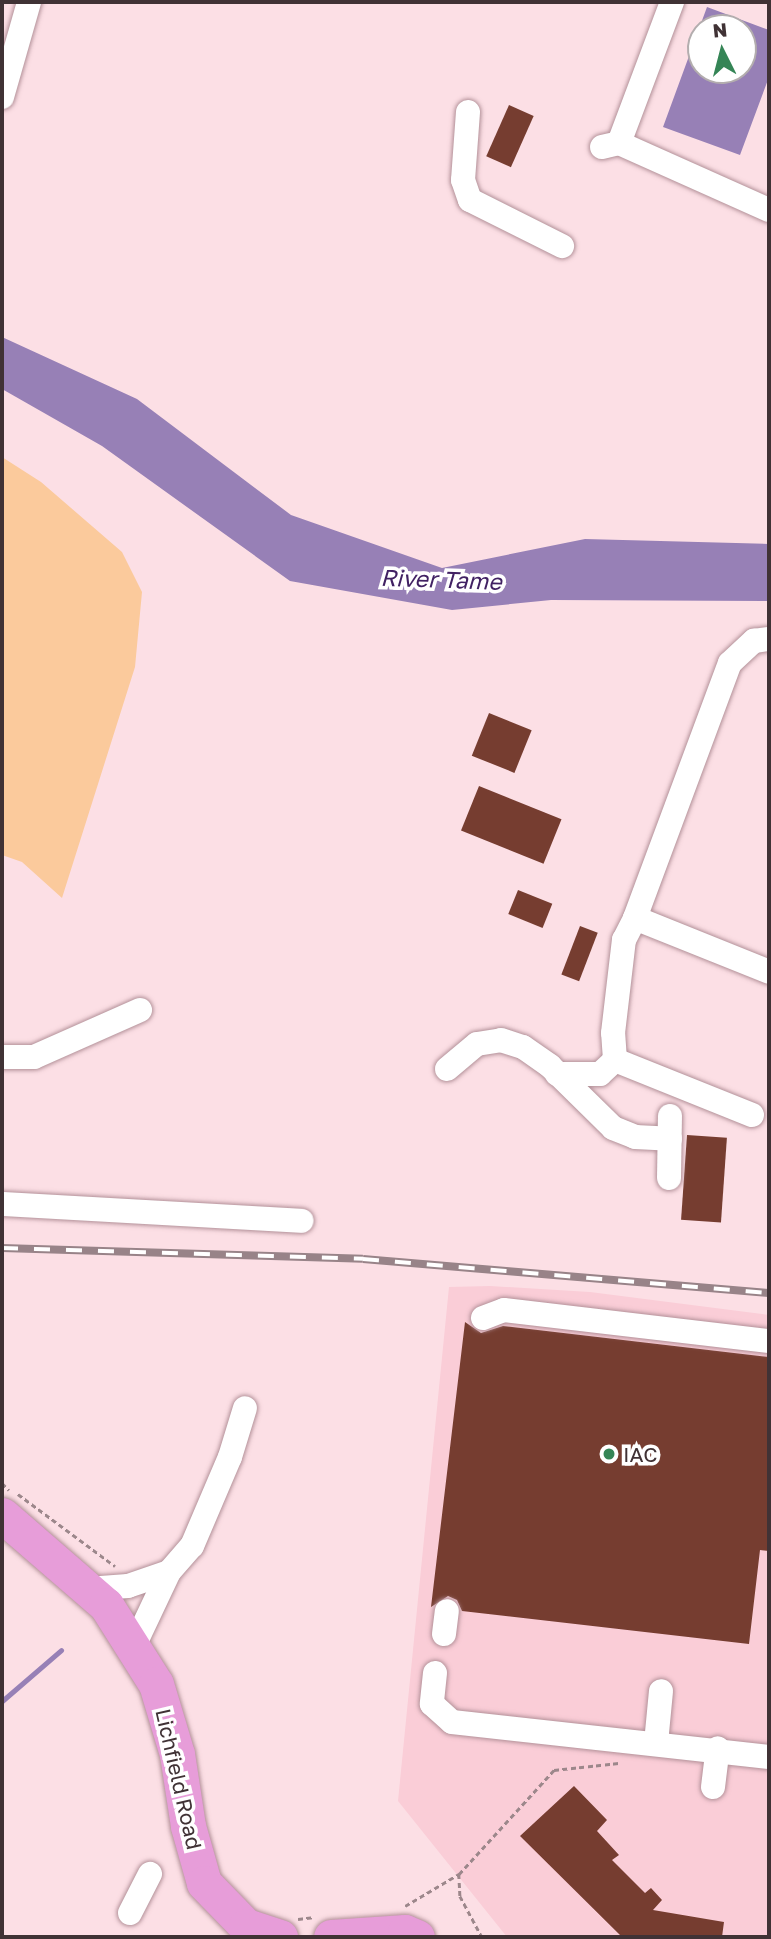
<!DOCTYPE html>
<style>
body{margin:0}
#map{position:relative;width:771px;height:1939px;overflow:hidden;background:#fcdfe5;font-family:"Golos Text",sans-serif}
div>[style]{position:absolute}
.built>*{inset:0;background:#facdd7}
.green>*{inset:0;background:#fbca9c}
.water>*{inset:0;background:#9780b6}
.stream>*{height:5px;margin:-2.5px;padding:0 2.5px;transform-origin:2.5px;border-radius:2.5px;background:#9780b6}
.building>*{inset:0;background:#763d30;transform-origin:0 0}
.path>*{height:2.5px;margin-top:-1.25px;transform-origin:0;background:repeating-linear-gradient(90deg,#9c878b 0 5px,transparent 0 8.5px)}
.roads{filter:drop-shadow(0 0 2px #b39199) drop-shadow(0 0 2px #b39199)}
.minor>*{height:24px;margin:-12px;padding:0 12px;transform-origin:12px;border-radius:12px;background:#fff}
.highway>*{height:35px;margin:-17.5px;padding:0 17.5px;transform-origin:17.5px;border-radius:17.5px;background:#e79dd9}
.rail>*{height:8px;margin-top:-4px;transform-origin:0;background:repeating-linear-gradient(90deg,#fff 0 16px,#988388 0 32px);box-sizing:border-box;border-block:2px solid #988388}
.dots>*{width:19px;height:19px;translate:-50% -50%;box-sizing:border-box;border:4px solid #fff;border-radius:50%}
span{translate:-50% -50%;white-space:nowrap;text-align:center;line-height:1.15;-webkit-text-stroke:7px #fff;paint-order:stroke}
.poi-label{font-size:21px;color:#403235}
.left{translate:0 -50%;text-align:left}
.street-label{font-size:21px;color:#403235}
.water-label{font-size:23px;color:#412163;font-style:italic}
.frame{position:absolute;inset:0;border:4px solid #403235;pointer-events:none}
.north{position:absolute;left:687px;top:14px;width:70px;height:70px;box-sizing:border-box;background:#fff;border:2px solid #b3adae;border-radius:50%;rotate:354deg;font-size:19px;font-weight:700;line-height:28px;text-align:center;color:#403235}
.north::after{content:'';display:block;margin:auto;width:24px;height:32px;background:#358556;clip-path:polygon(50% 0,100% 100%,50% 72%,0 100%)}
</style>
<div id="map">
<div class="built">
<i style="clip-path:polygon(490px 1286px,590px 1292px,769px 1315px,769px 1937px,507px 1937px,398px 1801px,449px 1287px)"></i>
</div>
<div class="green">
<i style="clip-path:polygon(2px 457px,41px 482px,122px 552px,142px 592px,135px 667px,62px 898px,22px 862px,2px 855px)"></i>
</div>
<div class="water">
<i style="clip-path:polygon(evenodd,707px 7px,769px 30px,769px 77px,740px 155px,663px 127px,707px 7px,701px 28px,743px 28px,743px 70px,701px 70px,701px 28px)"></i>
<i style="clip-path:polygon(2px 337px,137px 399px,291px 515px,442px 568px,585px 539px,769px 544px,769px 601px,551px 600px,452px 610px,290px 581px,102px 446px,2px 389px)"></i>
</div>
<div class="stream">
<i style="left:2px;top:1701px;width:78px;rotate:-40.8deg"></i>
</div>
<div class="building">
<i style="left:509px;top:105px;width:27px;height:56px;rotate:24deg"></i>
<i style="left:489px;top:713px;width:46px;height:46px;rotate:22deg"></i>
<i style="left:479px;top:786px;width:89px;height:48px;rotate:22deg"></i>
<i style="left:518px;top:890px;width:37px;height:26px;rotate:22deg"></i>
<i style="left:580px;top:926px;width:19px;height:52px;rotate:21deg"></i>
<i style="left:687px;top:1135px;width:40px;height:85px;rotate:4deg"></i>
<i style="clip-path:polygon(465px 1322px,481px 1333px,503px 1326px,769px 1357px,769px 1551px,760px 1550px,749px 1644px,462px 1611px,457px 1600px,448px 1596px,431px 1607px)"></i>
<i style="clip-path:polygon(574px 1786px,607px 1820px,597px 1831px,619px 1855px,612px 1860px,645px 1893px,651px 1888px,662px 1900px,653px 1910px,724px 1922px,722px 1937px,622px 1937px,520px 1836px)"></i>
</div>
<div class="path">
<i style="left:2px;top:1483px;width:10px;rotate:45deg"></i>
<i style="left:18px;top:1494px;width:121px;rotate:36.6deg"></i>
<i style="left:459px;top:1874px;width:22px;rotate:87deg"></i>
<i style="left:460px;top:1896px;width:47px;rotate:61.8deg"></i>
<i style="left:405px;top:1906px;width:63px;rotate:-30.7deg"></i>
<i style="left:459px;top:1874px;width:141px;rotate:-47.6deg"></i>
<i style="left:554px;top:1770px;width:65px;rotate:-6.1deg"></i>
<i style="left:298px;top:1919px;width:17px;rotate:-7deg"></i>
</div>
<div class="roads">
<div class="minor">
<i style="left:2px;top:97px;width:99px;rotate:-74.1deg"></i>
<i style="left:468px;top:112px;width:68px;rotate:94.2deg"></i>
<i style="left:463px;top:180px;width:21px;rotate:71deg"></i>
<i style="left:470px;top:200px;width:103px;rotate:26.6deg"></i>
<i style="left:619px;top:143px;width:151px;rotate:-69.4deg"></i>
<i style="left:602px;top:147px;width:17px;rotate:-13deg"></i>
<i style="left:619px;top:143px;width:164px;rotate:24.1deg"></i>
<i style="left:635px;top:918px;width:272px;rotate:-69.6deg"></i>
<i style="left:730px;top:663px;width:33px;rotate:-43deg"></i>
<i style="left:754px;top:641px;width:15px;rotate:-8deg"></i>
<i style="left:2px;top:1057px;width:32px"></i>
<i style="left:34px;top:1057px;width:116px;rotate:-23.9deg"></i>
<i style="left:447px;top:1069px;width:39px;rotate:-40deg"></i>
<i style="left:477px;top:1044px;width:24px;rotate:-9deg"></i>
<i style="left:501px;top:1040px;width:23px;rotate:18deg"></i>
<i style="left:523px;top:1047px;width:33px;rotate:35deg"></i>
<i style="left:550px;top:1066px;width:88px;rotate:44.5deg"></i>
<i style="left:613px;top:1128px;width:24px;rotate:22deg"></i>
<i style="left:635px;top:1137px;width:35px;rotate:3deg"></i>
<i style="left:557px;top:1074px;width:43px"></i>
<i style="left:600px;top:1074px;width:21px;rotate:-43deg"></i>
<i style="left:752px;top:1115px;width:148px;rotate:-158.1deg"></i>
<i style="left:615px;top:1060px;width:27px;rotate:-94deg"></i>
<i style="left:613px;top:1033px;width:94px;rotate:-83.3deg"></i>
<i style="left:624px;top:940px;width:25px;rotate:-63deg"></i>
<i style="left:635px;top:918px;width:144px;rotate:21.9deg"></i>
<i style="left:669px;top:1178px;width:62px;rotate:-89.1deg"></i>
<i style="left:2px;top:1204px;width:300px;rotate:3.2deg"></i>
<i style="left:483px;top:1318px;width:22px;rotate:-21deg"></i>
<i style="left:504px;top:1310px;width:267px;rotate:6.7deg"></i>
<i style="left:87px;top:1589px;width:41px;rotate:-4.2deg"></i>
<i style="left:128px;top:1586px;width:43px;rotate:-18.9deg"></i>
<i style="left:444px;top:1634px;width:23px;rotate:-83deg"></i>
<i style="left:133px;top:1648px;width:84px;rotate:-64.7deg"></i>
<i style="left:169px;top:1572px;width:35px;rotate:-49deg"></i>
<i style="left:192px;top:1546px;width:97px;rotate:-66.9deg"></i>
<i style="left:230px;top:1457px;width:51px;rotate:-73deg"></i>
<i style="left:435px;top:1673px;width:31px;rotate:96deg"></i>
<i style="left:432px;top:1704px;width:27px;rotate:42deg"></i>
<i style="left:452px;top:1722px;width:319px;rotate:6.3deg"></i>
<i style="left:656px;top:1743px;width:52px;rotate:-84.5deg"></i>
<i style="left:713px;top:1787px;width:39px;rotate:-83deg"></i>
<i style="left:130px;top:1913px;width:44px;rotate:-62.9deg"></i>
</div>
<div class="highway">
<i style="left:2px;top:1515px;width:138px;rotate:40.9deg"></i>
<i style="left:106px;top:1605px;width:93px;rotate:57.7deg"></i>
<i style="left:156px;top:1684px;width:73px;rotate:73.3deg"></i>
<i style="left:177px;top:1754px;width:73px;rotate:81.3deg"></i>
<i style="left:188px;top:1826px;width:59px;rotate:74.3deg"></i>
<i style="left:204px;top:1883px;width:60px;rotate:45.7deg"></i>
<i style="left:246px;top:1926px;width:36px;rotate:18deg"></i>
<i style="left:331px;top:1937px;width:74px;rotate:-3.9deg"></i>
<i style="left:405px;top:1932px;width:13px;rotate:23deg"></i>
</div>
</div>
<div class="rail">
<i style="left:2px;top:1248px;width:361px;rotate:1.7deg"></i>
<i style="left:363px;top:1259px;width:407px;rotate:4.8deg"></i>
</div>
<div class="dots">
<i style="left:609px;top:1454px;background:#358556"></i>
</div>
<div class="poi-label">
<span class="left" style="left:623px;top:1454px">IAC</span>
</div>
<div class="street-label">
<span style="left:179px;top:1779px;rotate:77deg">Lichfield Road</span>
</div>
<div class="water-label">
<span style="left:441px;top:579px;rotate:2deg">River Tame</span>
</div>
<div class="frame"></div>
<div class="north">N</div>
</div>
